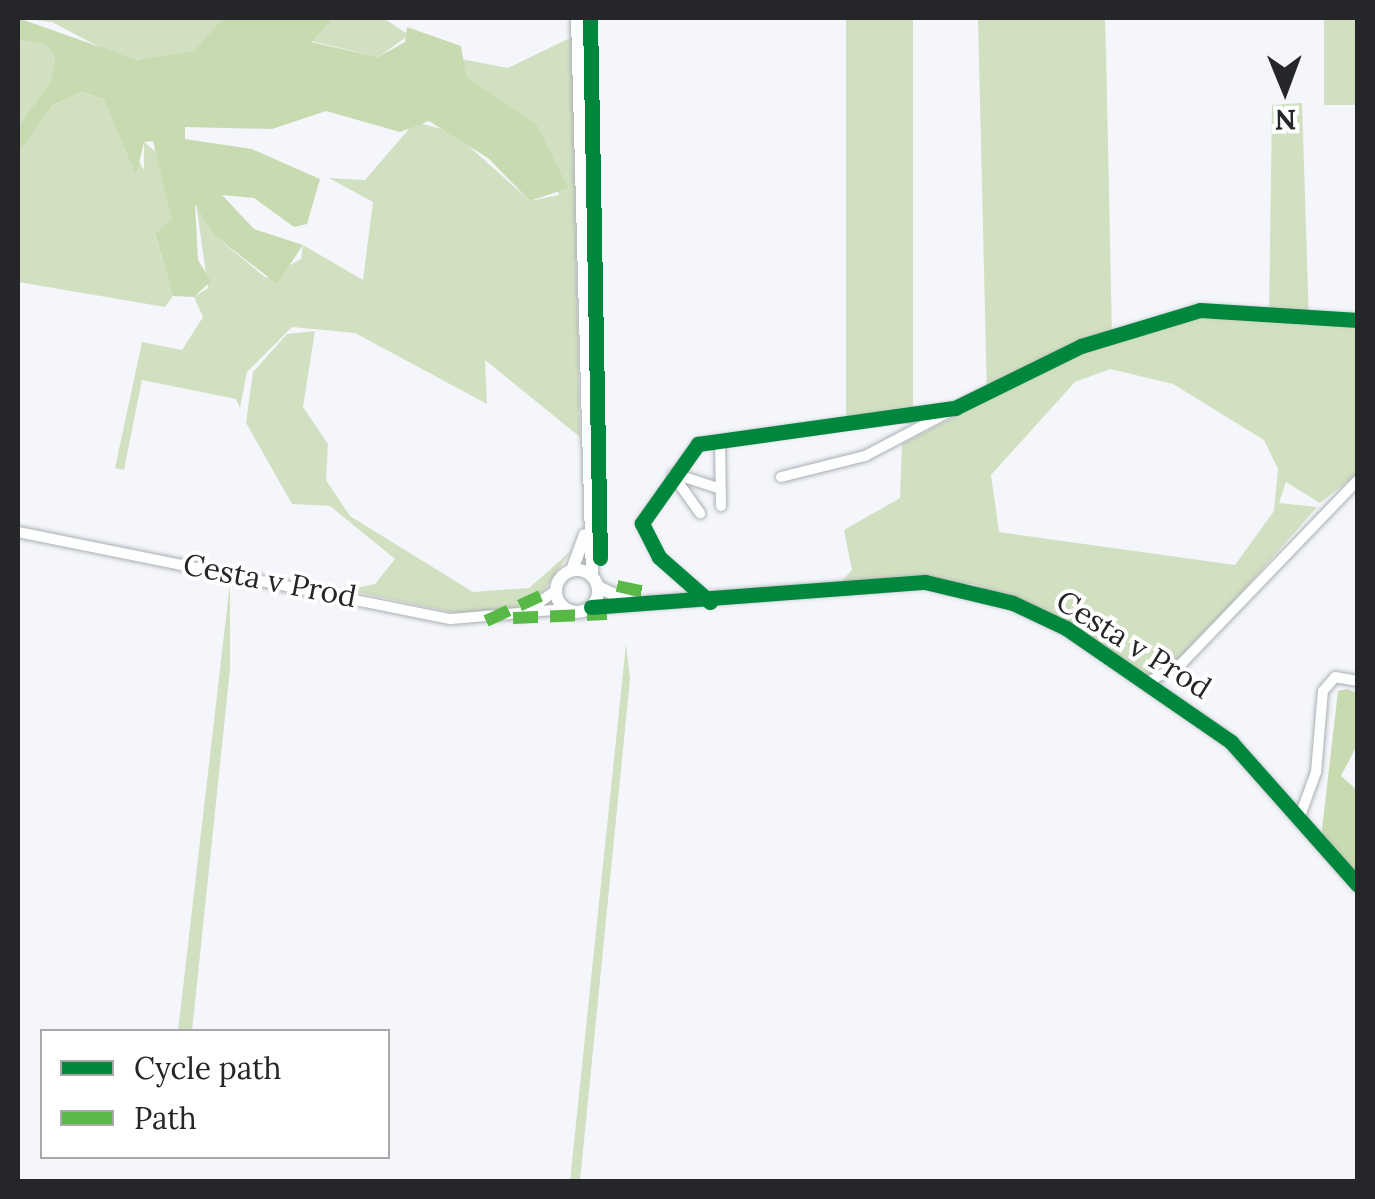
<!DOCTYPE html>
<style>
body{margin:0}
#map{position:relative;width:1375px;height:1199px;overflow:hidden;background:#f4f6fb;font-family:Lora,serif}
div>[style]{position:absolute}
.green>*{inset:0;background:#d2e0c2;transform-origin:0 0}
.forest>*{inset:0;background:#c8dbb0}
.roads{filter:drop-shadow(0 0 2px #acaeb2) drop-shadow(0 0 2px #acaeb2)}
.minor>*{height:10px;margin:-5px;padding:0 5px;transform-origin:5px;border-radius:5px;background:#fdfefe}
.tertiary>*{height:12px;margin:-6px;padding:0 6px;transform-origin:6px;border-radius:6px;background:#fdfefe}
.tertiary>.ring{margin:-6px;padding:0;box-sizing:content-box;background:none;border:12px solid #fdfefe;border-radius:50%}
.quiet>*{height:12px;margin-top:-6px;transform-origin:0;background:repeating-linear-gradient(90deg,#58b947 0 25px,transparent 0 37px)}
.cycleway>*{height:15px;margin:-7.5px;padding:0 7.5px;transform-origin:7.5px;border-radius:7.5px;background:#00873e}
span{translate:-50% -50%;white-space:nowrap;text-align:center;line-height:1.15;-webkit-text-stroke:8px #fff;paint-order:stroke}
.street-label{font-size:30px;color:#24262a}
.frame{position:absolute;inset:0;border:20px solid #24262a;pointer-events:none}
.legend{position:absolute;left:40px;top:1029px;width:350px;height:130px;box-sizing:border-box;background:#fff;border:2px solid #a7a8aa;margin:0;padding:12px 18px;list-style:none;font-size:30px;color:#24262a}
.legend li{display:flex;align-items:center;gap:20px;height:50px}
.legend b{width:50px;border:2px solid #a7a8aa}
.north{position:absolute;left:1235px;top:40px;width:100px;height:100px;-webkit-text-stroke:8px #fff;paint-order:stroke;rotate:179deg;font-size:28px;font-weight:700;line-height:40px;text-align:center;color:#24262a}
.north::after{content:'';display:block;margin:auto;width:35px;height:45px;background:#24262a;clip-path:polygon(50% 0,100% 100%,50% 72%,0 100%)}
</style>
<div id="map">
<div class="green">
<i style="clip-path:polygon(18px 18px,223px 18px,193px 51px,157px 60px,122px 59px,52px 22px)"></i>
<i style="clip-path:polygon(335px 18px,383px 18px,409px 35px,378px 57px,311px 41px)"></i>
<i style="left:583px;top:18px;width:4px;height:421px"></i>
<i style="left:846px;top:18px;width:67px;height:406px"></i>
<i style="clip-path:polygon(978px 18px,1105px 18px,1106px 49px,1112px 337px,987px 396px)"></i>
<i style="left:1324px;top:18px;width:33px;height:87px"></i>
<i style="clip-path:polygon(572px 37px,580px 437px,485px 360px,487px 404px,355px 333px,292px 327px,247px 372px,240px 408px,236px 399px,142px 380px,124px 470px,115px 468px,142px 342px,182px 350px,203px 317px,194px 297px,208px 288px,196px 203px,214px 235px,266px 278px,301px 259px,303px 245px,363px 280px,373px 202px,329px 178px,365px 180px,415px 122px,453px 132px,530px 201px,559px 195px,536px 123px,466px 76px,461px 59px,508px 68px)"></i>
<i style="clip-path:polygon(18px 40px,45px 44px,55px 55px,53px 78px,18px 127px)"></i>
<i style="clip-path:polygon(81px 92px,104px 99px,144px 170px,144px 142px,161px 156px,172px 219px,155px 235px,173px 296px,165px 307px,18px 282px,18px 154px,53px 105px)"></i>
<i style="clip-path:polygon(1302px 103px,1309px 321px,1269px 315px,1272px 105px)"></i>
<i style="clip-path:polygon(evenodd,1243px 313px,1299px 325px,1357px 322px,1357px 474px,1320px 503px,1286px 482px,1279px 503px,1317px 507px,1173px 670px,1147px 676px,1060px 621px,972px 584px,839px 584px,852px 570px,844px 530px,900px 498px,902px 444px,1079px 353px,1203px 315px,1243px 313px,1110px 369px,1173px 384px,1264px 440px,1278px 469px,1274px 511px,1235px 565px,999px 532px,991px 475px,1075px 382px,1110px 369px)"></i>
<i style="clip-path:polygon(315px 331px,303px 407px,328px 444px,326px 480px,350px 516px,473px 592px,529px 588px,571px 551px,543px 592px,512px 610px,460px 614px,347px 590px,375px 584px,395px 559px,330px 506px,292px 504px,246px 423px,253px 372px,287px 334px)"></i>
<i style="clip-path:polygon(230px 583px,230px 669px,192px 1031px,178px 1031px)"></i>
<i style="clip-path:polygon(626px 644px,630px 679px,580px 1181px,570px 1181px)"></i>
</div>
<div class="forest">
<i style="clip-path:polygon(18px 18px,137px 60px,193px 51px,223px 18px,335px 18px,311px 42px,378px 57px,405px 42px,407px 27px,461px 46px,466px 76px,536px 123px,568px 188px,530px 201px,488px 158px,429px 121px,400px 132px,326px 111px,272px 129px,185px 127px,185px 139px,252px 149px,320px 179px,307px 224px,294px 227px,254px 198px,222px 195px,254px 229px,303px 245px,277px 284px,214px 235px,195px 204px,198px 260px,211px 281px,194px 297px,173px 296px,155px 234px,172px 219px,153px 141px,144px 142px,136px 175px,104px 99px,81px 92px,53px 105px,18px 154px,18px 127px,52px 79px,55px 56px,45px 44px,18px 40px)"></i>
<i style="clip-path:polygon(1347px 689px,1357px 693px,1357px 745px,1341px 776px,1357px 790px,1357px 878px,1321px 838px,1338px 691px)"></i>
</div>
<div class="roads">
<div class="minor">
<i style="left:720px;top:441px;width:65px;rotate:89.1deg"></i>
<i style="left:673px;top:475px;width:47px;rotate:54.6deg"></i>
<i style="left:681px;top:476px;width:38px;rotate:18deg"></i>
<i style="left:781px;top:477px;width:87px;rotate:-14deg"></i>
<i style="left:865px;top:456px;width:101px;rotate:-27.8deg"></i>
<i style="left:18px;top:532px;width:442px;rotate:11.4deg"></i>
<i style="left:451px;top:619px;width:114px;rotate:-5deg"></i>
<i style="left:710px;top:602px;width:68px;rotate:-138.6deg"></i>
<i style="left:659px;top:557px;width:38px;rotate:-117deg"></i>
<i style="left:642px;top:523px;width:97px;rotate:-54.7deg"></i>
<i style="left:698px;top:444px;width:260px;rotate:-8deg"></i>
<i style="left:955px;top:408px;width:140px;rotate:-26.2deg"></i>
<i style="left:1081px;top:346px;width:124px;rotate:-16.8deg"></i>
<i style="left:1200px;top:310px;width:158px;rotate:3.6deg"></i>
<i style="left:521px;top:616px;width:42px;rotate:-36.3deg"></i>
<i style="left:1148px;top:682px;width:39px;rotate:-29deg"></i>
<i style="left:1182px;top:663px;width:254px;rotate:-46.1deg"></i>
<i style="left:1299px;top:819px;width:50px;rotate:-70.1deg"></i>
<i style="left:1316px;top:772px;width:81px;rotate:-85.1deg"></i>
<i style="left:1323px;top:691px;width:18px;rotate:-49deg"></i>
<i style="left:1335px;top:677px;width:23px;rotate:10deg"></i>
</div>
<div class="tertiary">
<i style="left:577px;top:18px;width:558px;rotate:88.46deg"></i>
<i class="ring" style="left:556px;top:570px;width:30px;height:30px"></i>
<i style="left:572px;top:570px;width:37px;rotate:-70deg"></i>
<i style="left:598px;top:587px;width:40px;rotate:25deg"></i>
<i style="left:591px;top:607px;width:335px;rotate:-4.3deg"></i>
<i style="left:925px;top:582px;width:90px;rotate:13.4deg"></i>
<i style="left:1013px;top:603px;width:59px;rotate:25.3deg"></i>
<i style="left:1066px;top:628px;width:201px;rotate:34.6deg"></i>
<i style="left:1231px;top:742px;width:191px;rotate:48.4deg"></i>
</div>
</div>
<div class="quiet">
<i style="left:617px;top:586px;width:33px;rotate:12deg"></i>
<i style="left:513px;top:618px;width:94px;rotate:-2.4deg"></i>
<i style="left:486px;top:621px;width:60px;rotate:-24.8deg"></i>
</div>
<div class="cycleway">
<i style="left:590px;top:18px;width:540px;rotate:88.94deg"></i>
<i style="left:710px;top:602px;width:68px;rotate:-138.6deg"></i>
<i style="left:659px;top:557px;width:38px;rotate:-117deg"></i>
<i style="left:642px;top:523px;width:97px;rotate:-54.7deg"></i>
<i style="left:698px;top:444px;width:260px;rotate:-8deg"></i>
<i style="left:955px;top:408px;width:140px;rotate:-26.2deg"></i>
<i style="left:1081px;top:346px;width:124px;rotate:-16.8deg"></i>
<i style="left:1200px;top:310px;width:158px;rotate:3.6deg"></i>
<i style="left:591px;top:607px;width:335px;rotate:-4.3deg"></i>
<i style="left:925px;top:582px;width:90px;rotate:13.4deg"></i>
<i style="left:1013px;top:603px;width:59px;rotate:25.3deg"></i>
<i style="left:1066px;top:628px;width:201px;rotate:34.6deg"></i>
<i style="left:1231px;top:742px;width:191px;rotate:48.4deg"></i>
</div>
<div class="street-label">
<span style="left:270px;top:580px;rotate:11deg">Cesta v Prod</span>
<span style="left:1134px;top:644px;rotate:32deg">Cesta v Prod</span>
</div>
<div class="frame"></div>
<ul class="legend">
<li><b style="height:12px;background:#00873e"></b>Cycle path</li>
<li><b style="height:12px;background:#58b947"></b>Path</li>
</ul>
<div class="north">N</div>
</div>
